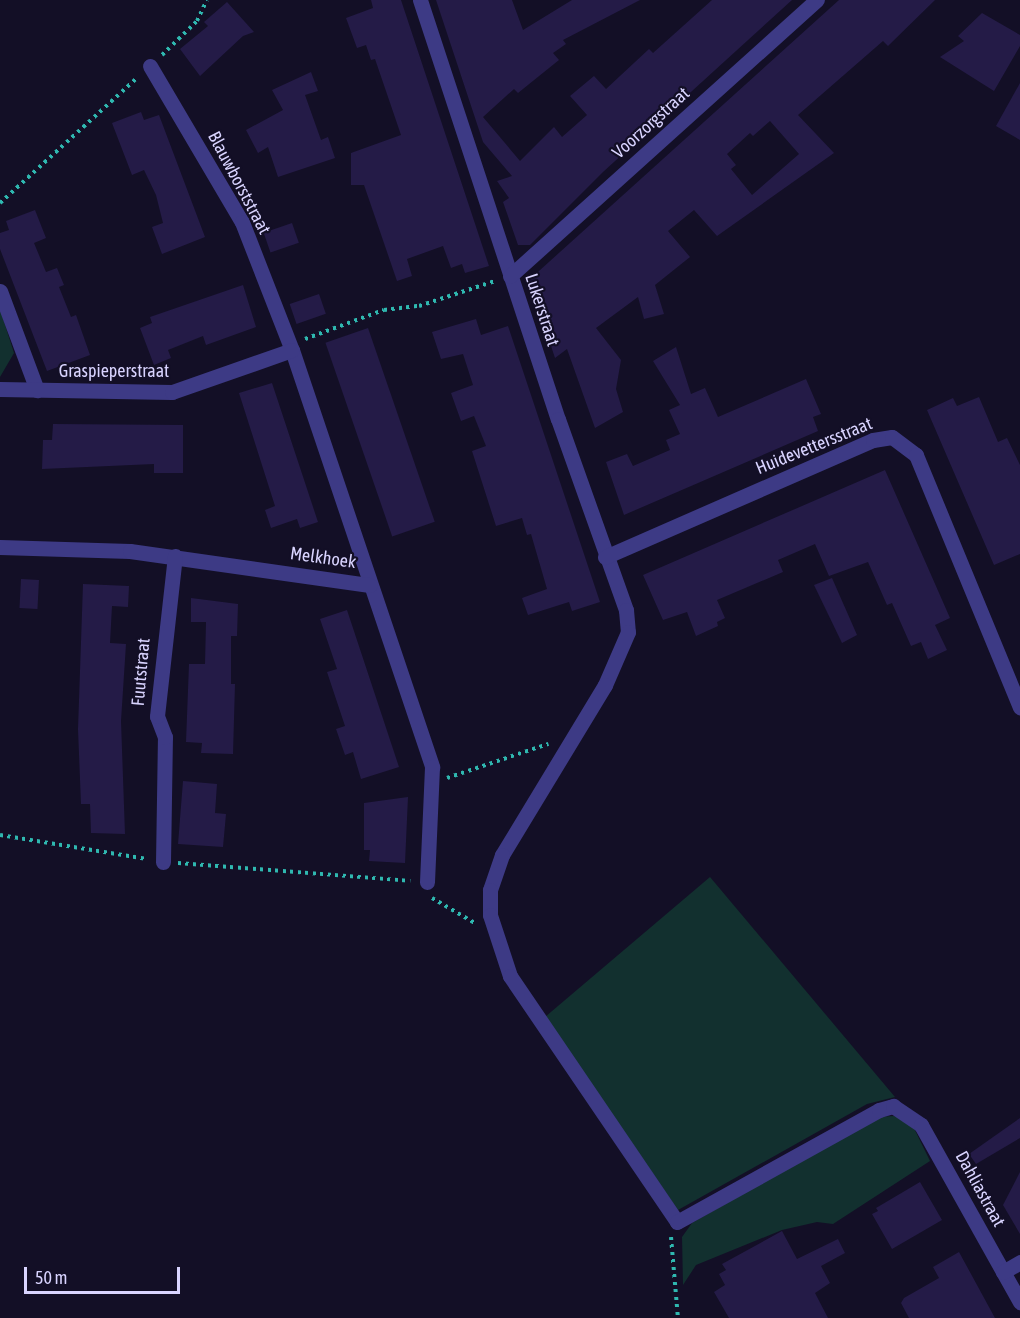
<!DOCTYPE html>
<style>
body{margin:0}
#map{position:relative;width:1020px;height:1318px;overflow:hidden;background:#130f26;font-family:"Asap Condensed",sans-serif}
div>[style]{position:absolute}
.green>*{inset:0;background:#12302f}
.building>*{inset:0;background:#241b47;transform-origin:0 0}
.path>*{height:4px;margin-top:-2px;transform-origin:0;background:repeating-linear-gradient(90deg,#2fb8b0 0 3px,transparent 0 7.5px)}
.minor>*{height:15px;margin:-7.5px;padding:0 7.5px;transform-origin:7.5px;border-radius:7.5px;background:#3d3a85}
span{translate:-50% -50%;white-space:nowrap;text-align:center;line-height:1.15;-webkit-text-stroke:4.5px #130f26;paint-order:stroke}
.street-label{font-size:18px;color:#d9d4ff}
.scale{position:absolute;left:24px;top:1267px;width:156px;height:27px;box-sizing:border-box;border:3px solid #d9d4ff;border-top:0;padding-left:8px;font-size:18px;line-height:21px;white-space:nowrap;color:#d9d4ff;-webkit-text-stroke:4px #130f26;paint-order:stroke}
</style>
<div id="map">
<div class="green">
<i style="clip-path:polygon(0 309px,14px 353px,0 377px)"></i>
<i style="clip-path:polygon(710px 877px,895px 1097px,867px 1104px,678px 1210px,545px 1017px)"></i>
<i style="clip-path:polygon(894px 1116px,911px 1122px,930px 1161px,833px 1224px,817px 1222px,782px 1230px,696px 1265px,683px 1285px,682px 1237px,692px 1223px,878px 1117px)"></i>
</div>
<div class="building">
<i style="clip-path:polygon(371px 0,401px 0,489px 266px,465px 273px,462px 264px,451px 268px,443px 246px,407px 259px,412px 276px,397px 281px,364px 185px,351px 185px,351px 153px,401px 135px,375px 59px,371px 60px,366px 45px,357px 48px,346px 18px,373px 8px)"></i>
<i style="clip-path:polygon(436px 0,512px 0,523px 30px,572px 0,640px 0,563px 40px,566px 44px,553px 53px,559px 60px,518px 93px,514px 89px,483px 117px,520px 161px,554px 127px,562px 137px,587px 115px,570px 96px,594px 76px,606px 89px,649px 49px,653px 53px,712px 0,792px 0,603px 172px,530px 245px,518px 245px,503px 202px,509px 198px,497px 181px,512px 176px,483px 142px)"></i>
<i style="clip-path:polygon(evenodd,839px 0,935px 0,888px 46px,883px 41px,798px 115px,834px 153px,717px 236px,694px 210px,668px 231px,690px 257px,655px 285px,664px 314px,644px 319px,638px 297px,596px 328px,621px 360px,616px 389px,623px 412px,595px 428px,567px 349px,555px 358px,529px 280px,839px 0,770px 121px,799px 154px,752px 195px,731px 169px,736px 165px,727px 154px,750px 133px,753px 136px,770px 121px)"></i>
<i style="clip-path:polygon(227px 2px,254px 32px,243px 36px,200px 76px,180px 49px,208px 26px,204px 22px)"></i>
<i style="clip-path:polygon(982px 13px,1020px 35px,1020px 46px,994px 91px,940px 57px,964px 41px,958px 36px)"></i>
<i style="clip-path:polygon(311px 72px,318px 91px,305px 95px,321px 140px,328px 137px,335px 158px,278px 177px,268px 147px,258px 153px,246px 130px,283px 110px,272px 90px)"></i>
<i style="clip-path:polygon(1020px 83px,1020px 140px,996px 126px)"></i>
<i style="clip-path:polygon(141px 112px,144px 120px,159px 115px,205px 237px,162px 254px,152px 227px,163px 223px,156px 195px,144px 170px,132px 175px,112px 123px)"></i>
<i style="clip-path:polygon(35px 210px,46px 238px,34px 243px,46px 272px,57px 268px,64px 285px,59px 287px,71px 317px,76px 315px,90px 355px,47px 371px,0 249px,0 233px,9px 230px,6px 221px)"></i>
<i style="left:292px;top:223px;width:21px;height:30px;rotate:71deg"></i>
<i style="clip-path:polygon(243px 285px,256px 327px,206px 345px,203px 336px,168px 350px,171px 358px,154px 365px,140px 328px,152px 323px,150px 317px)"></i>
<i style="left:319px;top:294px;width:21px;height:31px;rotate:71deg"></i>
<i style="clip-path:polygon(476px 319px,481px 335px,508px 326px,600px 602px,572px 611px,569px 602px,528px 615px,522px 598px,547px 589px,531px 534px,527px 535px,522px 518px,496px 526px,472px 451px,486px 446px,474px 416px,461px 421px,451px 393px,473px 385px,463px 354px,441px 359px,432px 332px)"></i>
<i style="left:368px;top:328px;width:205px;height:45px;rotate:71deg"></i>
<i style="clip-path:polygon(676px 347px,691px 394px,705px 388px,718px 417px,806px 379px,821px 414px,813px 417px,818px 431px,624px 515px,606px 462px,627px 454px,633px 466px,670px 450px,666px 440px,680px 434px,669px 410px,680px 405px,653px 361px)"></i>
<i style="clip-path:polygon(272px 383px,318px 522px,300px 528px,297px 519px,271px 528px,265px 510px,275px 506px,239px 393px)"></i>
<i style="clip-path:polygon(979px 397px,998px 442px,1007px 438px,1020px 465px,1020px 554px,994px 565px,927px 410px,953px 398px,957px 406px)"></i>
<i style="clip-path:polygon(53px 424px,183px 425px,183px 473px,154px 473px,154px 464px,42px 469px,43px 440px,52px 440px)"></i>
<i style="clip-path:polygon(885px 470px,950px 618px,935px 625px,947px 650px,928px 659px,921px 642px,911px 646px,892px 603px,887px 605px,868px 562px,829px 576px,815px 544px,778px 560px,783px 572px,717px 600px,725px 618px,717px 622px,718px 626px,696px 636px,687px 612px,663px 620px,643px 575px)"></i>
<i style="clip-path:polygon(832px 578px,857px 635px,842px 643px,814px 585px)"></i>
<i style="left:21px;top:579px;width:18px;height:29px;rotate:3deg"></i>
<i style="clip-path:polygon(83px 584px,129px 586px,128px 607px,112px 606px,110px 643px,126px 644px,121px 721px,125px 834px,91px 833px,90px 804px,81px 804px,78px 729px)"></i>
<i style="clip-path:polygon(191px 598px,238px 604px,237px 636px,231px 636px,231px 684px,235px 684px,233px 754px,201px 753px,202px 743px,186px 742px,189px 664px,205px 664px,206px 622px,191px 622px)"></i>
<i style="clip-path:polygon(347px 610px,399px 767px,361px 779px,353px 752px,345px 755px,336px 729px,345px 726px,327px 672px,337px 669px,320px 619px)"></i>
<i style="clip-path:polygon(183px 781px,217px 784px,215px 813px,226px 814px,223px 847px,178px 844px)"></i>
<i style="clip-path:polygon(408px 797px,405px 863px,369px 861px,370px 850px,364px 850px,364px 803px)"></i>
<i style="clip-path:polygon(1020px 1118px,1020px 1138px,976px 1164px,969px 1154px)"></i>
<i style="clip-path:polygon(1020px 1172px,1020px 1234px,1003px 1205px)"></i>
<i style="clip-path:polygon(920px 1182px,942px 1220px,892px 1249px,872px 1214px,878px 1211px,876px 1208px)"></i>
<i style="clip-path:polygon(782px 1231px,797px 1259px,838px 1239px,845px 1253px,821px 1266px,830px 1283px,815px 1293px,828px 1318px,729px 1318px,714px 1292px,725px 1285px,719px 1274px,726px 1270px,722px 1264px)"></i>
<i style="clip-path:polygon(959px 1252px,995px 1318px,909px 1318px,901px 1303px,904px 1298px,939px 1278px,933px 1267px)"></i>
</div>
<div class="path">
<i style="left:162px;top:55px;width:49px;rotate:-44.2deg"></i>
<i style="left:197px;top:21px;width:23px;rotate:-65deg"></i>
<i style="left:0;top:203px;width:185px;rotate:-42.4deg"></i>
<i style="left:305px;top:339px;width:84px;rotate:-20.2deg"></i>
<i style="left:384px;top:310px;width:35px;rotate:-7deg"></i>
<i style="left:419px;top:306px;width:80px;rotate:-18.2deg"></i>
<i style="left:447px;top:778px;width:107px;rotate:-18.6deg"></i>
<i style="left:0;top:835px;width:149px;rotate:9.3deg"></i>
<i style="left:178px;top:863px;width:233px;rotate:4.4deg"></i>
<i style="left:432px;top:898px;width:50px;rotate:30.2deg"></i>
<i style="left:671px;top:1237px;width:81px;rotate:85.1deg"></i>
</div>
<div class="minor">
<i style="left:420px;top:0;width:441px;rotate:71.8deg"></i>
<i style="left:558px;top:419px;width:203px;rotate:70.4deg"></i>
<i style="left:626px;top:610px;width:22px;rotate:85deg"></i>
<i style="left:628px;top:632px;width:58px;rotate:113.5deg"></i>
<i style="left:605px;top:685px;width:199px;rotate:121.2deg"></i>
<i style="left:502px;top:855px;width:37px;rotate:109deg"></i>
<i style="left:490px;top:890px;width:25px;rotate:90deg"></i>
<i style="left:490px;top:915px;width:64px;rotate:71.8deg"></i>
<i style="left:510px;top:976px;width:297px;rotate:55.8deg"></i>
<i style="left:677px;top:1222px;width:231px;rotate:-29deg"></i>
<i style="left:879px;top:1110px;width:15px;rotate:-16deg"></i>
<i style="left:893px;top:1106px;width:34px;rotate:34deg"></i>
<i style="left:921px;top:1125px;width:203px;rotate:60.8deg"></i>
<i style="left:150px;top:66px;width:181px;rotate:59.5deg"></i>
<i style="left:242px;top:222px;width:137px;rotate:68.7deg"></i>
<i style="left:292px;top:350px;width:440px;rotate:71.4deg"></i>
<i style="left:432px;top:767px;width:115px;rotate:92.5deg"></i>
<i style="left:510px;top:276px;width:413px;rotate:-42deg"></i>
<i style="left:0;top:291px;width:106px;rotate:69.5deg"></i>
<i style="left:0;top:389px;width:172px;rotate:1deg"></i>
<i style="left:172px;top:392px;width:127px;rotate:-19.3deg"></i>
<i style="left:0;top:547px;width:130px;rotate:1.8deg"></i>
<i style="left:130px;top:551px;width:242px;rotate:8.1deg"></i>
<i style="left:605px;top:557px;width:292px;rotate:-23.6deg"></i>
<i style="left:873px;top:440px;width:19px;rotate:-9deg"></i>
<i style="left:892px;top:437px;width:30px;rotate:37deg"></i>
<i style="left:916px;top:455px;width:273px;rotate:67.6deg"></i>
<i style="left:163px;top:862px;width:125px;rotate:-89.1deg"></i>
<i style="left:165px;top:737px;width:22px;rotate:-111deg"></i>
<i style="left:157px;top:716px;width:161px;rotate:-83.6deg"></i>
<i style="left:1003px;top:1272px;width:20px;rotate:-30deg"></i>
</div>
<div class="street-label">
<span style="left:651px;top:123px;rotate:-42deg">Voorzorgstraat</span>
<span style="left:239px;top:183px;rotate:62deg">Blauwborststraat</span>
<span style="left:542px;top:310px;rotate:72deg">Lukerstraat</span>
<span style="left:114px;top:371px">Graspieperstraat</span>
<span style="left:814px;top:446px;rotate:-22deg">Huidevettersstraat</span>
<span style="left:323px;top:558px;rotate:8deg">Melkhoek</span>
<span style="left:141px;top:672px;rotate:-85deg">Fuutstraat</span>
<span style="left:980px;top:1189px;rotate:61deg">Dahliastraat</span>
</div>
<div class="scale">50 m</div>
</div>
